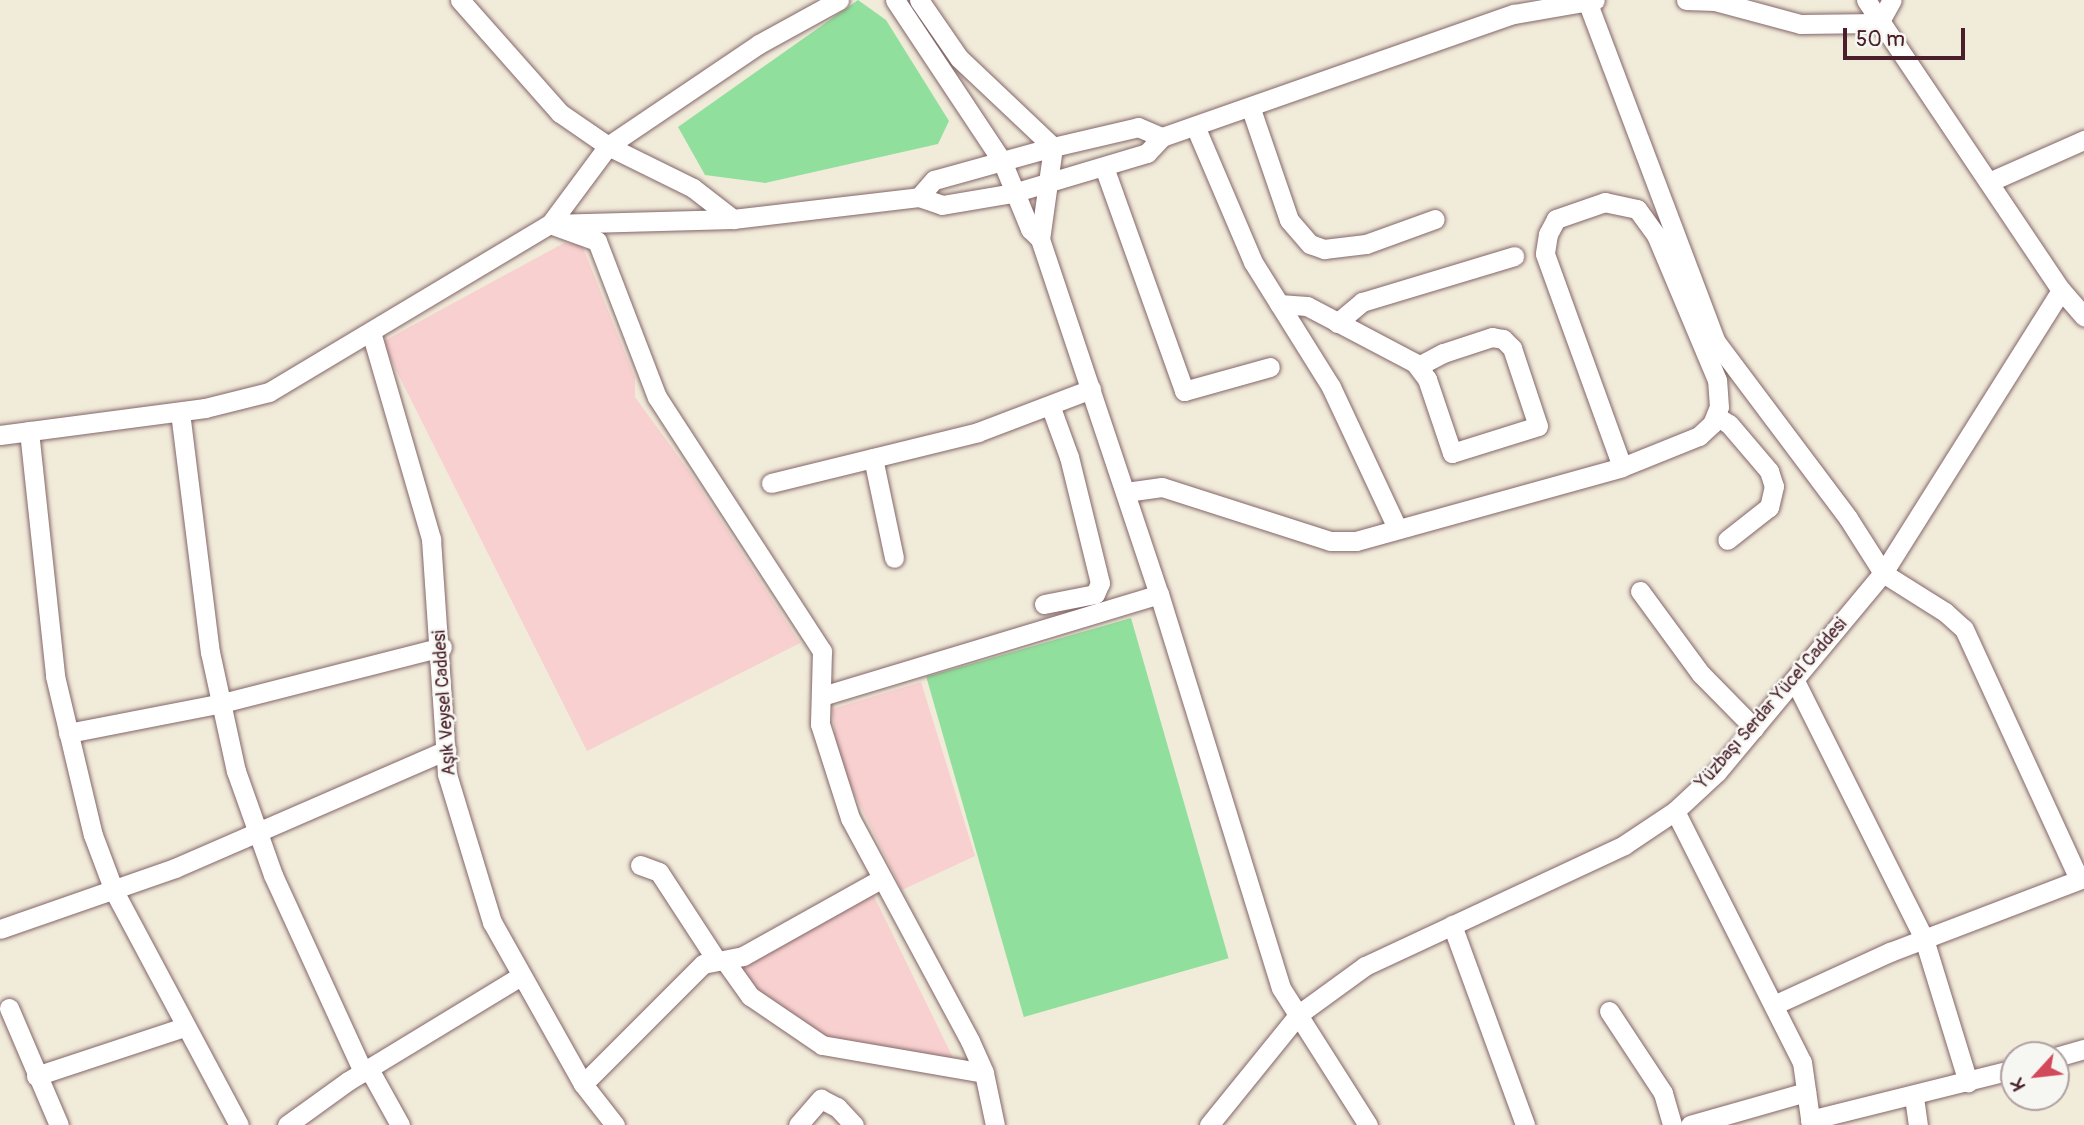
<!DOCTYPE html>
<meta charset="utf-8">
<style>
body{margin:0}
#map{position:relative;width:2084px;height:1125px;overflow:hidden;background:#f1ebda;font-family:Pangolin,sans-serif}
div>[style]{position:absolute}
.built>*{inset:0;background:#f7d0cf}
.green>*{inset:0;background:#91df9d;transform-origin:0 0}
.roads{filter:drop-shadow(0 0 2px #846668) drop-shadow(0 0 2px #846668)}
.minor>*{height:19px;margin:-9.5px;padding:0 9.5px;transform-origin:9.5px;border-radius:9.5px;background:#fff}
span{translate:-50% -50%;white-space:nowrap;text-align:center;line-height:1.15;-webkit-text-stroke:5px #f6f6f2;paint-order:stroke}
.street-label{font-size:18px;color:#4a1f2b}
.north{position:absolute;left:2000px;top:1041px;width:70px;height:70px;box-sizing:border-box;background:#f6f6f2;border:2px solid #b1a0a2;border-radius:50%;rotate:243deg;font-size:19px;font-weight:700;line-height:28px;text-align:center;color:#4a1f2b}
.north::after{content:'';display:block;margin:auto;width:24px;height:32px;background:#d1495b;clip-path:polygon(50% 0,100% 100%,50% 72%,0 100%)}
.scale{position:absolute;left:1843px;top:28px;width:122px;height:32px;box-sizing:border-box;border:4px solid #4a1f2b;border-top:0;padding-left:9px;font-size:21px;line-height:24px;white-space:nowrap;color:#4a1f2b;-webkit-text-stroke:5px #f6f6f2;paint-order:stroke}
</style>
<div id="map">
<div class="built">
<i style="clip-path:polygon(564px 243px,582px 245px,635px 378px,635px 397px,691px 474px,800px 643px,587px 751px,382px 342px)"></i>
<i style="clip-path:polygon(921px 682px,975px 856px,902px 890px,838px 761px,832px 709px)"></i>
<i style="clip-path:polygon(871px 890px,956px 1064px,812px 1041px,756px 993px,729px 963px)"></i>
</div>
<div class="green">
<i style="clip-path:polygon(858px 0,886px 20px,949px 121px,938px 144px,765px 183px,705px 175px,678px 127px)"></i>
<i style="left:1131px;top:618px;width:354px;height:213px;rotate:74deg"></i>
</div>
<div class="roads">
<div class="minor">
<i style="left:460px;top:0;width:151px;rotate:48.5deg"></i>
<i style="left:560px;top:113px;width:58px;rotate:34.5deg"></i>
<i style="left:608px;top:146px;width:95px;rotate:26.3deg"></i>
<i style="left:693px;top:188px;width:51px;rotate:37.8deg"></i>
<i style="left:839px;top:0;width:91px;rotate:151.2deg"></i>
<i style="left:759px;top:44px;width:182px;rotate:146deg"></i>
<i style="left:608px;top:146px;width:97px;rotate:126.6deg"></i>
<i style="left:550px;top:224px;width:50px;rotate:19.9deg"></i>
<i style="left:597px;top:241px;width:167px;rotate:69deg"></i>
<i style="left:657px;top:397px;width:303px;rotate:57deg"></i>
<i style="left:822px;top:651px;width:73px;rotate:91.6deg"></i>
<i style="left:820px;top:724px;width:99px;rotate:72.3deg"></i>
<i style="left:850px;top:818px;width:253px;rotate:61.7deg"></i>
<i style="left:970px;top:1041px;width:35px;rotate:66deg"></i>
<i style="left:984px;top:1073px;width:53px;rotate:78.1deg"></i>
<i style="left:895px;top:0;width:193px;rotate:56.4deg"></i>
<i style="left:1002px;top:161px;width:74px;rotate:67.6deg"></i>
<i style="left:1030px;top:229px;width:14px;rotate:45deg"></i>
<i style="left:1040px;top:239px;width:374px;rotate:71.5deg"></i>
<i style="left:1159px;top:594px;width:412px;rotate:72.8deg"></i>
<i style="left:1281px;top:988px;width:162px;rotate:57.6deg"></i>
<i style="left:919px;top:0;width:70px;rotate:55.4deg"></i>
<i style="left:959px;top:58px;width:129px;rotate:43.4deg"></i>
<i style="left:1053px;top:147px;width:93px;rotate:98deg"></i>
<i style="left:1686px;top:0;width:29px;rotate:2deg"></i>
<i style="left:1715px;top:1px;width:88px;rotate:15.1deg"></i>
<i style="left:1800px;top:24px;width:79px;rotate:-0.7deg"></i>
<i style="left:1879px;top:23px;width:26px;rotate:-61deg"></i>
<i style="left:1866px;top:0;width:349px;rotate:56.1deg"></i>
<i style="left:2061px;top:290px;width:35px;rotate:49deg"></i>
<i style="left:1587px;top:1px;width:365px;rotate:69.3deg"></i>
<i style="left:1716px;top:342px;width:220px;rotate:53.1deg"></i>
<i style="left:1848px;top:518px;width:65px;rotate:57.5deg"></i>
<i style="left:1883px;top:573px;width:73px;rotate:32.2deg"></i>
<i style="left:1945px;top:612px;width:25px;rotate:42deg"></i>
<i style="left:1964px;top:629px;width:275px;rotate:65.3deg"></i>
<i style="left:1251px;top:109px;width:117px;rotate:71.1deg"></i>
<i style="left:1289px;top:220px;width:32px;rotate:49deg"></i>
<i style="left:1310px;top:244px;width:15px;rotate:20deg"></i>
<i style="left:1324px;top:249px;width:42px;rotate:-6.8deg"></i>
<i style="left:1366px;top:244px;width:73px;rotate:-19.9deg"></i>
<i style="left:1195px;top:126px;width:148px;rotate:66.9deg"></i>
<i style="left:1253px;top:262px;width:147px;rotate:58deg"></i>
<i style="left:1331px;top:387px;width:156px;rotate:64.9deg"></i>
<i style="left:1104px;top:167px;width:238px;rotate:70.3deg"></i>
<i style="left:1184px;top:391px;width:89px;rotate:-15.6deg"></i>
<i style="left:1989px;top:182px;width:104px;rotate:-23.9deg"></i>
<i style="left:919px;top:197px;width:23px;rotate:-49deg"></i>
<i style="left:934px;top:180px;width:123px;rotate:-15.5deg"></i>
<i style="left:1053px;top:147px;width:87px;rotate:-13.2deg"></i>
<i style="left:1138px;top:127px;width:26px;rotate:23deg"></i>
<i style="left:1279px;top:304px;width:28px;rotate:4deg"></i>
<i style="left:1307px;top:306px;width:122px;rotate:27.8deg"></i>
<i style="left:1415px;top:363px;width:20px;rotate:53deg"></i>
<i style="left:1427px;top:379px;width:78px;rotate:71.3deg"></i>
<i style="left:1452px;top:453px;width:90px;rotate:-17.4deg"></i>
<i style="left:1538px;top:426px;width:82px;rotate:-108.4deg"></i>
<i style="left:1512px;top:348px;width:13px;rotate:-135deg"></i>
<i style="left:1503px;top:339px;width:11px;rotate:-170deg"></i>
<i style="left:1492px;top:337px;width:52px;rotate:161.9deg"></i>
<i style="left:1443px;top:353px;width:27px;rotate:152deg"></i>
<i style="left:1337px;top:323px;width:33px;rotate:-40deg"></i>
<i style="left:1362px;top:302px;width:159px;rotate:-16.8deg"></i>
<i style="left:371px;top:332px;width:216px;rotate:73.8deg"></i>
<i style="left:431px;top:539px;width:236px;rotate:86.1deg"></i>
<i style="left:447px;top:774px;width:155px;rotate:73.1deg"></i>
<i style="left:492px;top:922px;width:186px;rotate:60.7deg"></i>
<i style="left:583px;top:1084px;width:52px;rotate:52deg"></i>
<i style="left:180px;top:412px;width:242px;rotate:82.9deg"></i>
<i style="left:210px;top:652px;width:122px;rotate:77.7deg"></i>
<i style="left:236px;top:771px;width:110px;rotate:70.4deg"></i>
<i style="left:273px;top:875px;width:217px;rotate:65.4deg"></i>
<i style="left:1716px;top:416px;width:15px;rotate:32deg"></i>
<i style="left:1729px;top:424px;width:62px;rotate:49.6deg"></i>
<i style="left:1769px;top:471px;width:16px;rotate:72deg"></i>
<i style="left:1774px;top:486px;width:22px;rotate:103deg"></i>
<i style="left:1769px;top:507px;width:53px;rotate:141.8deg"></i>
<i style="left:29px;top:431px;width:246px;rotate:83.9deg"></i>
<i style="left:55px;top:676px;width:163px;rotate:76.6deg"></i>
<i style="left:93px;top:835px;width:60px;rotate:69.4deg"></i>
<i style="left:114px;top:891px;width:265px;rotate:61.9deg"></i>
<i style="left:0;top:435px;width:207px;rotate:-7.5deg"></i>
<i style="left:205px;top:408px;width:66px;rotate:-14deg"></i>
<i style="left:269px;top:392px;width:327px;rotate:-30.9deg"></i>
<i style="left:550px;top:224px;width:183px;rotate:-1.6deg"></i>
<i style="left:733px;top:219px;width:187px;rotate:-6.7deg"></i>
<i style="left:919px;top:197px;width:24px;rotate:19deg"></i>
<i style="left:942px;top:205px;width:72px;rotate:-9.6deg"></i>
<i style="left:1013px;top:193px;width:140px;rotate:-16.6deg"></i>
<i style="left:1147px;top:153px;width:22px;rotate:-47deg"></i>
<i style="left:1162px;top:137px;width:373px;rotate:-19.3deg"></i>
<i style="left:1514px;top:14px;width:82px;rotate:-9.8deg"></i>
<i style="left:873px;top:458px;width:102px;rotate:78.1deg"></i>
<i style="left:771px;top:483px;width:213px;rotate:-13.8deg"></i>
<i style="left:978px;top:432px;width:121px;rotate:-20.8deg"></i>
<i style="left:1126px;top:492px;width:36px;rotate:-8deg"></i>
<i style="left:1162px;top:487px;width:176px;rotate:17.8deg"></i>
<i style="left:1330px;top:541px;width:26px"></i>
<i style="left:1356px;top:541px;width:276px;rotate:-15.5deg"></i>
<i style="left:1622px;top:467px;width:83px;rotate:-21.9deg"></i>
<i style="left:1699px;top:436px;width:18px;rotate:-43deg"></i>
<i style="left:1712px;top:424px;width:18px;rotate:-68deg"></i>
<i style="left:1719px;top:407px;width:27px;rotate:-94deg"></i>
<i style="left:1717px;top:380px;width:157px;rotate:-112.8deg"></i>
<i style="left:1656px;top:235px;width:32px;rotate:-126deg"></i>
<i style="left:1637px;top:209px;width:33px;rotate:-168deg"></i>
<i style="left:1605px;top:202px;width:52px;rotate:160.9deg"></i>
<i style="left:1556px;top:219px;width:17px;rotate:118deg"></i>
<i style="left:1548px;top:234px;width:20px;rotate:99deg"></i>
<i style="left:1545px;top:254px;width:226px;rotate:70.1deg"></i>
<i style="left:1640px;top:591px;width:103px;rotate:53.7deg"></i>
<i style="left:1701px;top:674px;width:76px;rotate:45.5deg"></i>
<i style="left:1044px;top:604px;width:52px;rotate:-11.1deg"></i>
<i style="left:1095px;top:594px;width:12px;rotate:-66deg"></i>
<i style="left:1100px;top:583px;width:130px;rotate:-103.8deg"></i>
<i style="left:1069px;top:457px;width:55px;rotate:-110.1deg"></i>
<i style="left:1795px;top:681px;width:288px;rotate:63.4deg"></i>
<i style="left:1924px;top:939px;width:150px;rotate:72.9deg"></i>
<i style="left:822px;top:696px;width:352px;rotate:-16.8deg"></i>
<i style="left:68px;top:733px;width:157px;rotate:-11deg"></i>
<i style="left:222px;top:703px;width:227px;rotate:-14.3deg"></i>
<i style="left:1675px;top:811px;width:281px;rotate:63.2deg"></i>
<i style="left:1802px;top:1062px;width:64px;rotate:81.9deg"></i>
<i style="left:640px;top:865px;width:20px;rotate:20deg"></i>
<i style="left:659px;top:872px;width:106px;rotate:56.9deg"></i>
<i style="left:1452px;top:925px;width:213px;rotate:69.9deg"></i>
<i style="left:0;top:929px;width:185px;rotate:-19.2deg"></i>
<i style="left:175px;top:868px;width:296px;rotate:-23.5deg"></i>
<i style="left:725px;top:961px;width:43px;rotate:54.5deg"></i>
<i style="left:750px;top:996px;width:87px;rotate:34.2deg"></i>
<i style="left:822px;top:1045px;width:164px;rotate:9.8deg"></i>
<i style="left:1774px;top:1005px;width:128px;rotate:-24.6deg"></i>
<i style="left:1890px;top:952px;width:208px;rotate:-20.9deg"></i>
<i style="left:9px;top:1008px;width:127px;rotate:66.9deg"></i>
<i style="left:1609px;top:1011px;width:98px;rotate:56.6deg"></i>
<i style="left:1663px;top:1093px;width:33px;rotate:74deg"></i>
<i style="left:2056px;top:1057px;width:29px;rotate:-16deg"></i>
<i style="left:369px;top:1069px;width:64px;rotate:61deg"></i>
<i style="left:36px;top:1076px;width:156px;rotate:-18.3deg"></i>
<i style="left:583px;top:1084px;width:170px;rotate:-45deg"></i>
<i style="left:703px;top:964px;width:41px;rotate:-11.3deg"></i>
<i style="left:743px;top:956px;width:158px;rotate:-29.2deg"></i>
<i style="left:1914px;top:1097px;width:28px;rotate:82deg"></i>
<i style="left:1810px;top:1120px;width:210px;rotate:-14deg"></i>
<i style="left:287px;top:1125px;width:75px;rotate:-35.8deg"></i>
<i style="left:348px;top:1081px;width:202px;rotate:-31.3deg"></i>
<i style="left:798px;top:1125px;width:35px;rotate:-49deg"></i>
<i style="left:821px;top:1099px;width:18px;rotate:27deg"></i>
<i style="left:837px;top:1107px;width:25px;rotate:47deg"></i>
<i style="left:1209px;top:1125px;width:143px;rotate:-51deg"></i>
<i style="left:1299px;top:1014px;width:82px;rotate:-36deg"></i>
<i style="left:1365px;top:966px;width:286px;rotate:-25deg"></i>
<i style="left:1624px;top:845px;width:61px;rotate:-33.7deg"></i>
<i style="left:1675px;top:811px;width:57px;rotate:-42.9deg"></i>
<i style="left:1717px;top:772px;width:259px;rotate:-50.2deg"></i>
<i style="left:1883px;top:573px;width:334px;rotate:-57.8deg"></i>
<i style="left:1690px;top:1125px;width:121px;rotate:-15.9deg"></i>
</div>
</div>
<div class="street-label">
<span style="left:445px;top:703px;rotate:-94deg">Aşık Veysel Caddesi</span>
<span style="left:1772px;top:704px;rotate:-49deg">Yüzbaşı Serdar Yücel Caddesi</span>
</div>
<div class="north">K</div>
<div class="scale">50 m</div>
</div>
